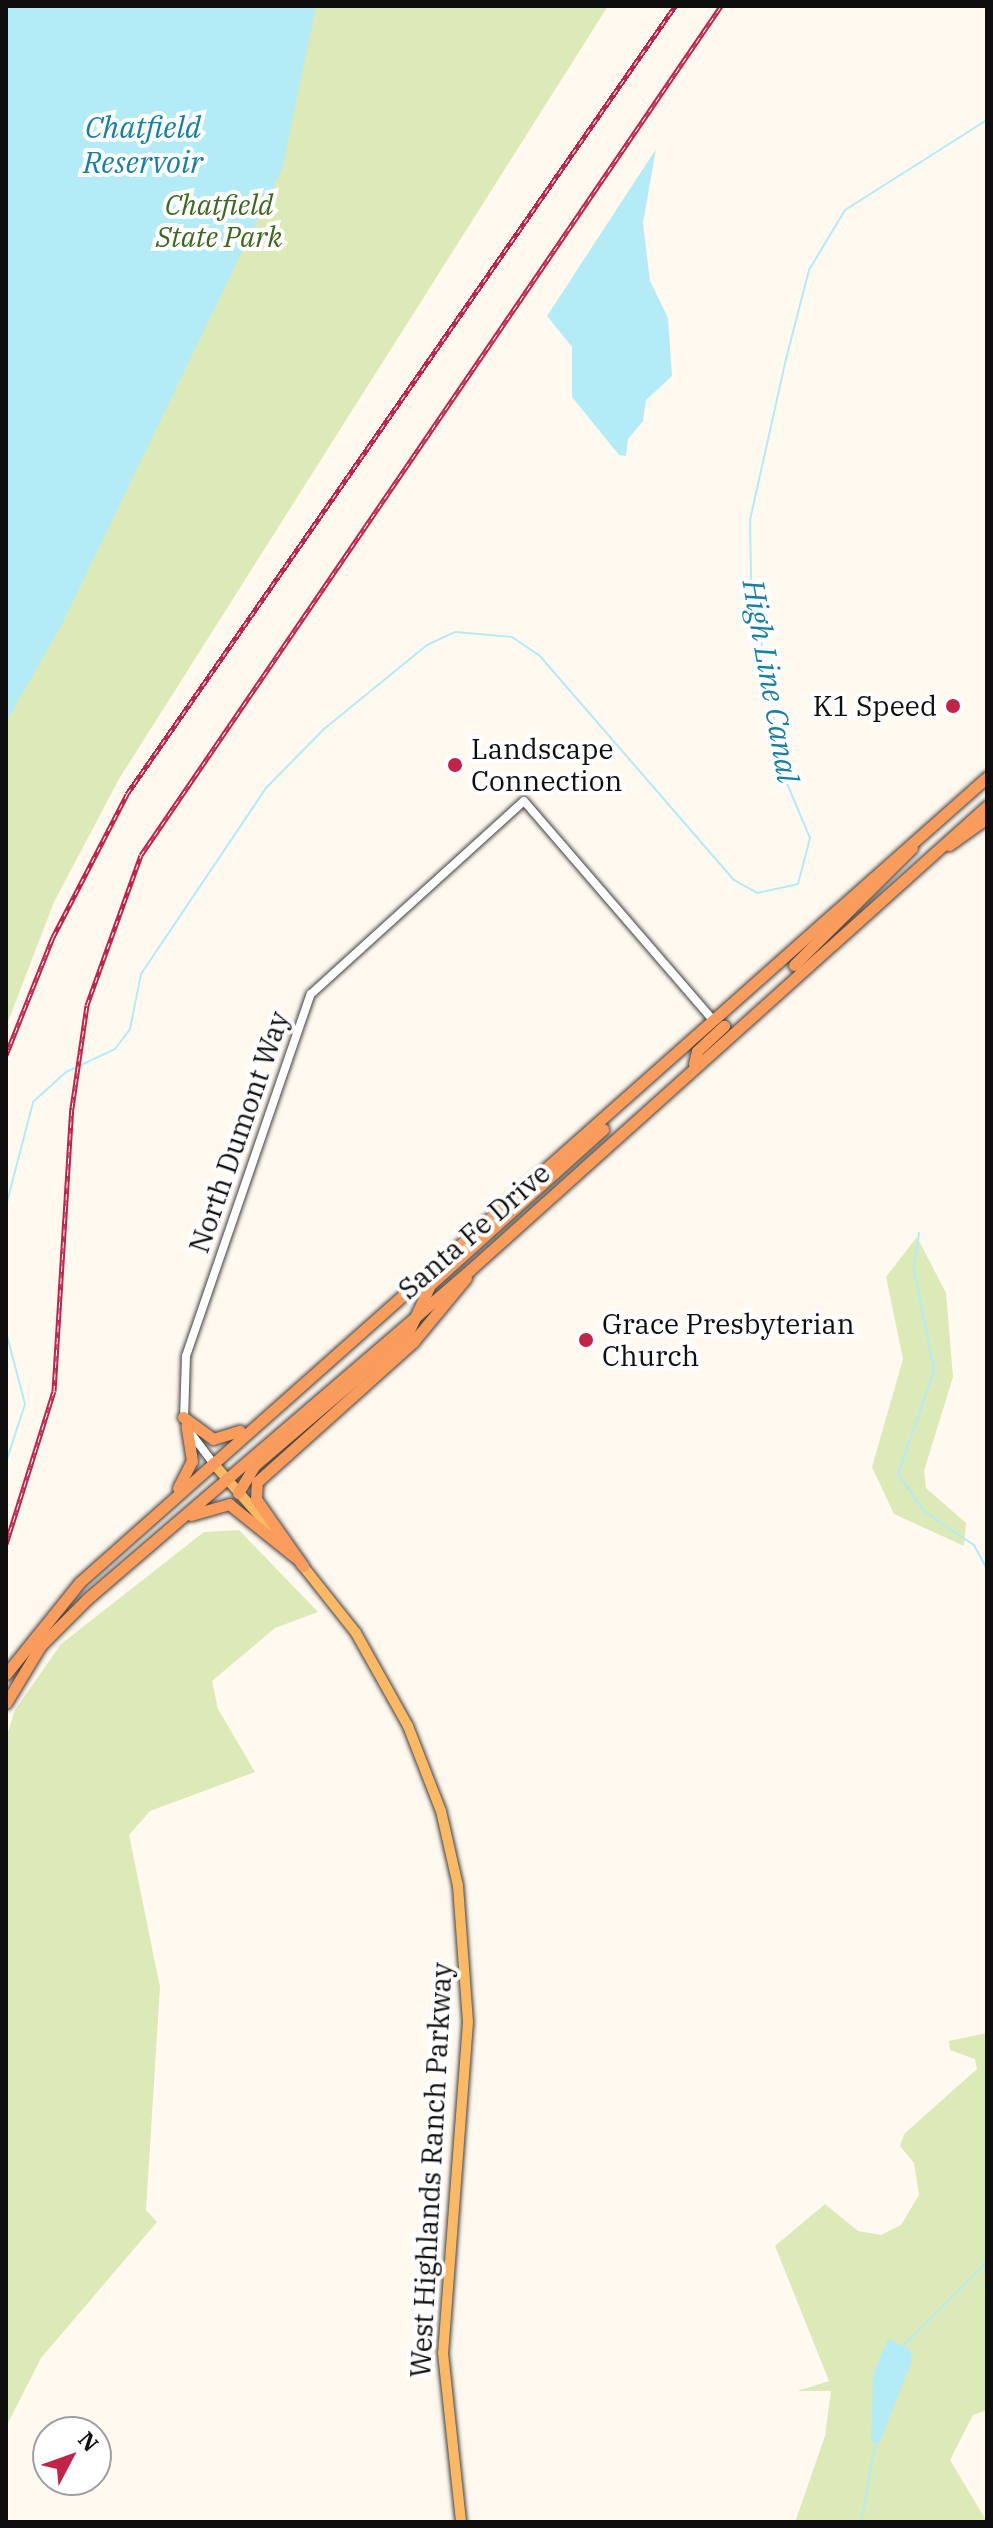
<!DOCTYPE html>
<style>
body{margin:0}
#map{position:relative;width:993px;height:2528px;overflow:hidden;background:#fff9ef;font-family:"IBM Plex Serif",serif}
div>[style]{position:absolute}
.green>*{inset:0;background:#dceab8}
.water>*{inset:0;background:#b3ebf7}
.stream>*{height:2px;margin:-1px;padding:0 1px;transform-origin:1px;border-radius:1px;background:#b3ebf7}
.roads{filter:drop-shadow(0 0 2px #414141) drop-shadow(0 0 2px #414141)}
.tertiary>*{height:8px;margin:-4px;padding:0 4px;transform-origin:4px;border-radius:4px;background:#fff}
.primary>*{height:10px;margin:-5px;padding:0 5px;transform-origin:5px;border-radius:5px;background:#fbb963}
.trunk>*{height:11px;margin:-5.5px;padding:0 5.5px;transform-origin:5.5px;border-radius:5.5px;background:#f99c5c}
.rail>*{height:5px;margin-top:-2.5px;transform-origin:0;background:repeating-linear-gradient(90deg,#fff 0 6px,#c12349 0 12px);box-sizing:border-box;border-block:2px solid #c12349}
.dots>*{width:22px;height:22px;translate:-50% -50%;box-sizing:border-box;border:4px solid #fff;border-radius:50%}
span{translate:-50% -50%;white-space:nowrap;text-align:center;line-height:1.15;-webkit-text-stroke:8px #fff;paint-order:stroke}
.park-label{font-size:28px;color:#3b681d;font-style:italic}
.poi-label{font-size:28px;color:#0e0e0e}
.right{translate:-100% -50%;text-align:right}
.left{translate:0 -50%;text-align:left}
.street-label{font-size:28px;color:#0e0e0e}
.water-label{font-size:30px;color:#1480a3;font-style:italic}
.frame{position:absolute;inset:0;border:8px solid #0e0e0e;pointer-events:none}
.north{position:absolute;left:32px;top:2416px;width:80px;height:80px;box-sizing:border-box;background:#fff;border:2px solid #9f9f9f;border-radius:50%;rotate:49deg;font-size:22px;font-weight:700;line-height:32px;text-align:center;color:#0e0e0e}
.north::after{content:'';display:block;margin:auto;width:28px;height:36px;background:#c12349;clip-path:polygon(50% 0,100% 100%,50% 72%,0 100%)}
</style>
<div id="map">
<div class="green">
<i style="clip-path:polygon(6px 6px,608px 6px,119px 779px,54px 902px,6px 1027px)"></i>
<i style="clip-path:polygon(917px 1237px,946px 1293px,953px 1377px,924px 1471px,926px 1488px,966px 1523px,964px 1546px,894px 1514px,872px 1467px,903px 1359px,886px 1277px)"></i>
<i style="clip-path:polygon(239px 1530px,318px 1612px,275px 1628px,212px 1681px,218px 1709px,255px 1772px,150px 1811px,129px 1835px,160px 1987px,146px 2210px,157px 2222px,41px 2358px,6px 2427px,6px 1738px,15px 1710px,61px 1644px,204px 1532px)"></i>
<i style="clip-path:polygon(987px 2033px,987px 2410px,973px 2415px,950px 2460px,987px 2522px,795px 2522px,825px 2436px,831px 2391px,797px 2391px,829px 2381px,775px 2246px,825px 2204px,858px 2231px,881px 2235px,901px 2225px,919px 2195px,914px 2163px,900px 2146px,904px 2134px,977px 2069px,975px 2059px,950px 2050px,949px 2041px)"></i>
</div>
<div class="water">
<i style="clip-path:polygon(6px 6px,316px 6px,282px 169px,62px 624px,6px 722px)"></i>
<i style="clip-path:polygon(656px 149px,643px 223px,650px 281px,668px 318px,672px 376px,646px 400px,643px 421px,628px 439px,626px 456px,619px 455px,572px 397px,572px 347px,547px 316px)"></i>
<i style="clip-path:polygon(888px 2339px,910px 2349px,912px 2361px,879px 2443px,871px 2442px,873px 2374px)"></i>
</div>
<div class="stream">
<i style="left:6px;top:1206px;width:107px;rotate:-75.4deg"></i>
<i style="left:33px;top:1102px;width:45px;rotate:-42.3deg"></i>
<i style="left:66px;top:1072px;width:54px;rotate:-25.1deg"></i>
<i style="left:115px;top:1049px;width:25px;rotate:-53deg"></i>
<i style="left:130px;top:1029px;width:56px;rotate:-78.7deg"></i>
<i style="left:141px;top:974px;width:224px;rotate:-56.1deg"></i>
<i style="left:266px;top:788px;width:83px;rotate:-45.5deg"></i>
<i style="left:324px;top:729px;width:133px;rotate:-39.2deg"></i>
<i style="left:427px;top:645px;width:31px;rotate:-25deg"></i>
<i style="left:455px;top:632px;width:57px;rotate:5deg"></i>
<i style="left:512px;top:637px;width:32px;rotate:34deg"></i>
<i style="left:539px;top:655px;width:298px;rotate:49.1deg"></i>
<i style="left:734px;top:880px;width:26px;rotate:29deg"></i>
<i style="left:757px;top:893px;width:42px;rotate:-12.4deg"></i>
<i style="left:798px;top:884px;width:48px;rotate:-75.4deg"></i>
<i style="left:810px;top:838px;width:69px;rotate:-112.9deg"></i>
<i style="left:783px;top:774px;width:196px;rotate:-99.4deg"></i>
<i style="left:751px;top:581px;width:61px;rotate:-90.9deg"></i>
<i style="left:750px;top:520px;width:161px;rotate:-77.4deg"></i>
<i style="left:785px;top:363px;width:96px;rotate:-75.5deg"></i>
<i style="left:809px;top:270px;width:70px;rotate:-59deg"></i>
<i style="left:845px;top:210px;width:168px;rotate:-32.4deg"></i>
<i style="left:919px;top:1233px;width:37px;rotate:98deg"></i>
<i style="left:914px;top:1270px;width:102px;rotate:78.7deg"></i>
<i style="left:934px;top:1370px;width:110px;rotate:109.1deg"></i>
<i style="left:898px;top:1474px;width:47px;rotate:54.6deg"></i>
<i style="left:925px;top:1512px;width:59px;rotate:34deg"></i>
<i style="left:974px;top:1545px;width:27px;rotate:62deg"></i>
<i style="left:6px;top:1332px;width:74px;rotate:75.2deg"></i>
<i style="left:25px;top:1404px;width:61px;rotate:108.1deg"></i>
<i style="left:905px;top:2344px;width:116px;rotate:-45deg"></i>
<i style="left:861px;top:2522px;width:82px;rotate:-79.5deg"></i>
</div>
<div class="roads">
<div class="tertiary">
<i style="left:184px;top:1419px;width:63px;rotate:-88.2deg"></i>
<i style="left:186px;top:1356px;width:383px;rotate:-71deg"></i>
<i style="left:311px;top:994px;width:287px;rotate:-42.2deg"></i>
<i style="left:524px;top:801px;width:291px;rotate:49.2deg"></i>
<i style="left:189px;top:1431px;width:40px;rotate:53deg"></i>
</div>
<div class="primary">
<i style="left:213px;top:1463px;width:98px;rotate:48.7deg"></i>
<i style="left:299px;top:1561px;width:92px;rotate:51.6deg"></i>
<i style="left:356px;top:1633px;width:107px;rotate:60.8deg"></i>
<i style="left:408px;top:1726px;width:91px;rotate:68.8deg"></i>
<i style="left:441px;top:1811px;width:77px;rotate:77.2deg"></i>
<i style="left:458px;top:1886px;width:136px;rotate:85.8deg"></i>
<i style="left:468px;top:2022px;width:332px;rotate:94.3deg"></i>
<i style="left:443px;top:2353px;width:170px;rotate:83.9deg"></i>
</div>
<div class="trunk">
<i style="left:949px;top:845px;width:47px;rotate:-35.4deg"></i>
<i style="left:794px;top:965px;width:166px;rotate:-44.8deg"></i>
<i style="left:694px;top:1064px;width:13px;rotate:-77deg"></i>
<i style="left:697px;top:1051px;width:37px;rotate:-43deg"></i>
<i style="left:183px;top:1417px;width:37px;rotate:36deg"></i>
<i style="left:213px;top:1439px;width:28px;rotate:-17deg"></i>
<i style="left:178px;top:1488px;width:30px;rotate:-63deg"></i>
<i style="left:192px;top:1461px;width:36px;rotate:-99deg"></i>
<i style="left:238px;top:1493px;width:33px;rotate:-59deg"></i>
<i style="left:255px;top:1465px;width:200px;rotate:-40.5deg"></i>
<i style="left:407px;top:1335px;width:55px;rotate:-65.3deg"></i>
<i style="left:430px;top:1285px;width:233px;rotate:-42deg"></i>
<i style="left:191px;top:1515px;width:40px;rotate:-16deg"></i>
<i style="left:229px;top:1504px;width:85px;rotate:38.8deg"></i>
<i style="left:303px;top:1566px;width:82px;rotate:-125deg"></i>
<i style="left:256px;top:1499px;width:17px;rotate:-87deg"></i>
<i style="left:257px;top:1482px;width:210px;rotate:-41.9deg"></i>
<i style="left:413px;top:1342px;width:83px;rotate:-50.4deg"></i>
<i style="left:6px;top:1674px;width:118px;rotate:-51.2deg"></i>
<i style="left:80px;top:1582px;width:1213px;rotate:-41.59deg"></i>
<i style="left:6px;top:1703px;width:68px;rotate:-58.9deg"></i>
<i style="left:41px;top:1645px;width:65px;rotate:-45deg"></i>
<i style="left:87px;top:1599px;width:505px;rotate:-40.66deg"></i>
<i style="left:470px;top:1270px;width:695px;rotate:-41.91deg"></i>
</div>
</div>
<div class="rail">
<i style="left:6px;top:1055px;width:127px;rotate:-68.3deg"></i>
<i style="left:53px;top:937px;width:161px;rotate:-62.6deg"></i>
<i style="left:127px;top:794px;width:960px;rotate:-55.18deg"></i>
<i style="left:6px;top:1544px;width:160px;rotate:-72.6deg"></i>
<i style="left:54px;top:1391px;width:284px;rotate:-86.4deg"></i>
<i style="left:72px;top:1108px;width:104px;rotate:-81.7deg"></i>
<i style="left:87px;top:1005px;width:159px;rotate:-70.2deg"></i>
<i style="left:141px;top:855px;width:1028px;rotate:-55.66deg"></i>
</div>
<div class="dots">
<i style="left:953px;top:706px;background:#c12349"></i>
<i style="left:455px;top:765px;background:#c12349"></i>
<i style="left:586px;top:1340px;background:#c12349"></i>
</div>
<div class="park-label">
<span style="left:219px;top:221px">Chatfield<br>State Park</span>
</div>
<div class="poi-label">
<span class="right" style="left:937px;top:706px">K1 Speed</span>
<span class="left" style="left:471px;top:765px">Landscape<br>Connection</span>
<span class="left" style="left:602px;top:1340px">Grace Presbyterian<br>Church</span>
</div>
<div class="street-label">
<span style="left:239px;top:1132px;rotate:-71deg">North Dumont Way</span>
<span style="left:474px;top:1231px;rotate:-41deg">Santa Fe Drive</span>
<span style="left:431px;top:2170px;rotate:-87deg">West Highlands Ranch Parkway</span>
</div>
<div class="water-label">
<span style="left:143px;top:144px">Chatfield<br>Reservoir</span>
<span style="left:771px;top:681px;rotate:80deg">High Line Canal</span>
</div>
<div class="frame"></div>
<div class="north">N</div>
</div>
